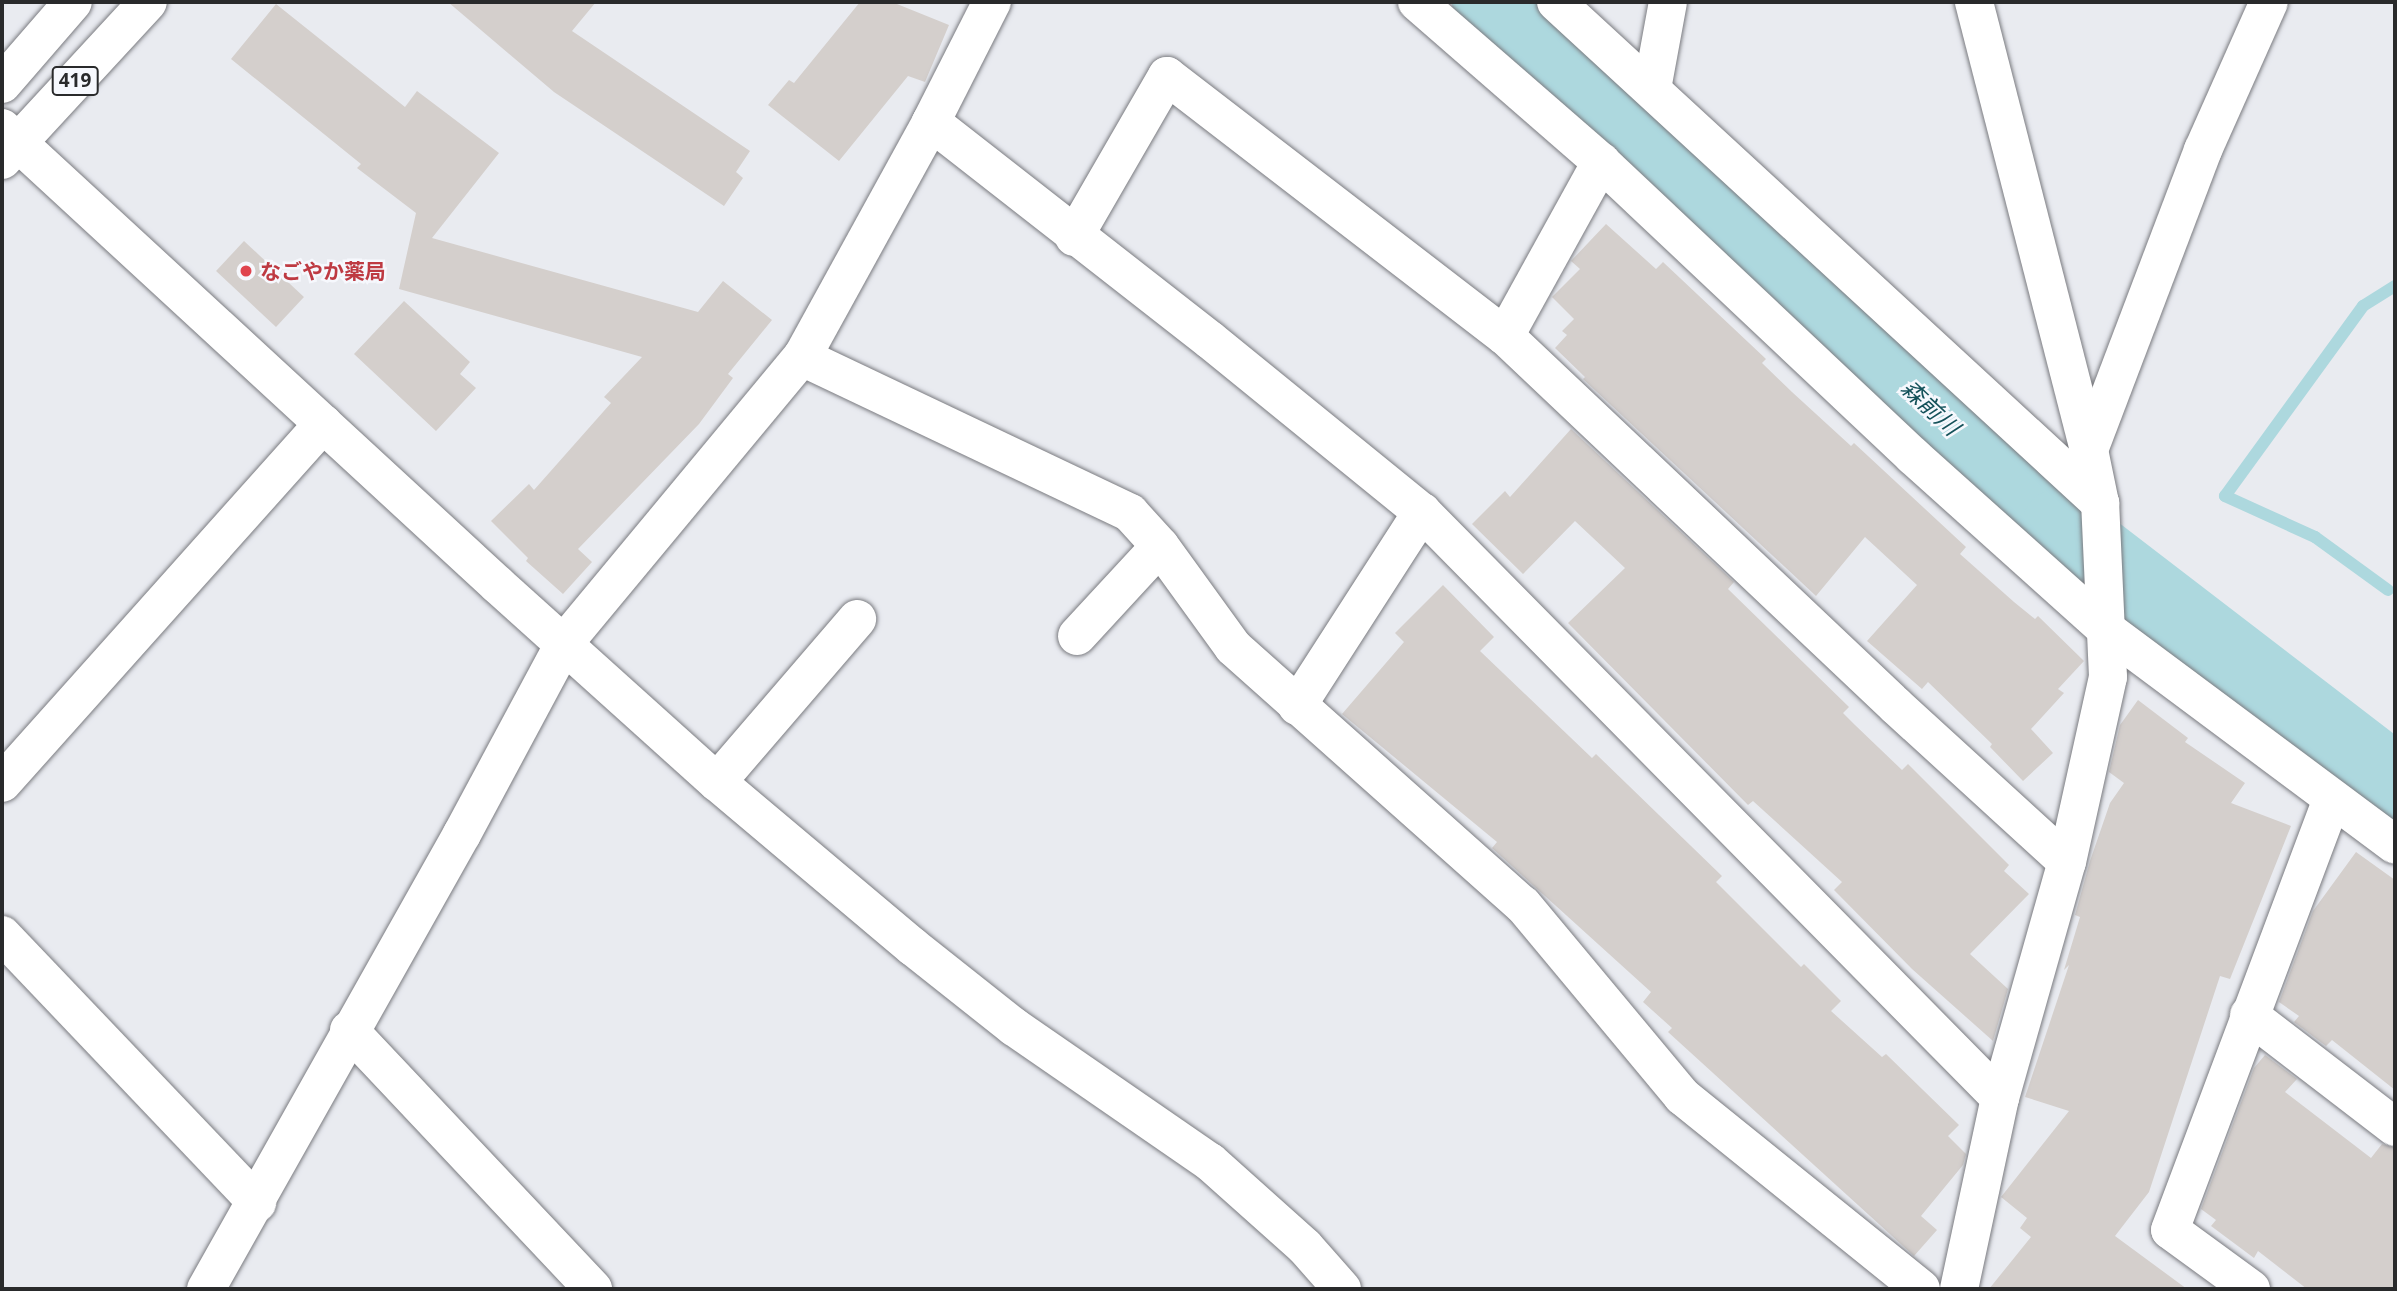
<!DOCTYPE html>
<meta charset="utf-8">
<style>
body{margin:0}
#map{position:relative;width:2397px;height:1291px;overflow:hidden;background:#e9ebf0;font-family:"Open Sans","Noto Sans JP",sans-serif}
div>[style]{position:absolute}
.stream>*{height:12px;margin:-6px;padding:0 6px;transform-origin:6px;border-radius:6px;background:#add8de}
.river>*{height:77px;margin:-38.5px;padding:0 38.5px;transform-origin:38.5px;border-radius:38.5px;background:#add8de}
.building>*{inset:0;background:#d4cfcc;transform-origin:0 0}
.roads{filter:drop-shadow(0 0 2px #7a7b80) drop-shadow(0 0 2px #7a7b80)}
.minor>*{height:38px;margin:-19px;padding:0 19px;transform-origin:19px;border-radius:19px;background:#fff}
.highway>*{height:38px;margin:-19px;padding:0 19px;transform-origin:19px;border-radius:19px;background:#fff}
.dots>*{width:19px;height:19px;translate:-50% -50%;box-sizing:border-box;border:4px solid #f6f8fd;border-radius:50%}
span{translate:-50% -50%;white-space:nowrap;text-align:center;line-height:1.15;-webkit-text-stroke:5px #f6f8fd;paint-order:stroke}
.shield-label span{padding:2px 5px;background:#f6f8fd;border:2px solid;border-radius:5px;-webkit-text-stroke-width:0}
.shield-label{font-size:19px;color:#292a2b;font-weight:700}
.health-label{font-size:21px;color:#be3a42;font-weight:700}
.left{translate:0 -50%;text-align:left}
.water-label{font-size:23px;color:#15525a;font-style:italic}
.frame{position:absolute;inset:0;border:4px solid #292a2b;pointer-events:none}
</style>
<div id="map">
<div class="stream">
<i style="left:2388px;top:590px;width:90px;rotate:-144deg"></i>
<i style="left:2315px;top:537px;width:99px;rotate:-155.5deg"></i>
<i style="left:2225px;top:496px;width:235px;rotate:-54deg"></i>
<i style="left:2363px;top:306px;width:38px;rotate:-32deg"></i>
</div>
<div class="river">
<i style="left:1490px;top:2px;width:774px;rotate:42.59deg"></i>
<i style="left:2060px;top:526px;width:422px;rotate:37.5deg"></i>
</div>
<div class="building">
<i style="clip-path:polygon(448px 2px,596px 2px,572px 31px,750px 151px,736px 172px,743px 178px,724px 206px,554px 92px)"></i>
<i style="clip-path:polygon(860px 2px,892px 2px,949px 25px,925px 82px,908px 76px,839px 161px,768px 105px,789px 80px,794px 83px)"></i>
<i style="clip-path:polygon(276px 4px,405px 107px,417px 91px,499px 153px,432px 238px,698px 312px,723px 281px,772px 320px,728px 374px,733px 378px,699px 424px,578px 549px,592px 562px,563px 594px,526px 561px,528px 558px,491px 521px,529px 484px,534px 490px,611px 403px,604px 397px,642px 357px,399px 289px,416px 213px,357px 168px,361px 164px,231px 59px)"></i>
<i style="clip-path:polygon(1606px 224px,1656px 269px,1663px 262px,1766px 359px,1762px 363px,1792px 392px,1851px 446px,1854px 443px,1966px 547px,1960px 554px,2014px 602px,2035px 619px,2038px 616px,2084px 661px,2058px 689px,2064px 693px,2031px 729px,2053px 753px,2023px 781px,1990px 747px,1992px 744px,1928px 682px,1922px 689px,1867px 641px,1917px 585px,1865px 537px,1816px 596px,1583px 379px,1585px 377px,1555px 348px,1567px 335px,1562px 331px,1574px 319px,1552px 297px,1580px 269px,1571px 261px)"></i>
<i style="left:244px;top:241px;width:82px;height:41px;rotate:43deg"></i>
<i style="clip-path:polygon(404px 301px,470px 362px,460px 374px,476px 388px,436px 431px,354px 354px)"></i>
<i style="clip-path:polygon(1571px 429px,1734px 582px,1728px 589px,1849px 707px,1843px 713px,1855px 725px,1902px 770px,1908px 764px,2009px 865px,2004px 871px,2029px 894px,1970px 954px,2008px 989px,1993px 1041px,1912px 969px,1834px 890px,1842px 882px,1753px 801px,1748px 805px,1568px 623px,1625px 568px,1575px 521px,1523px 574px,1472px 524px,1505px 491px,1510px 497px)"></i>
<i style="clip-path:polygon(1443px 585px,1494px 637px,1480px 651px,1592px 758px,1596px 754px,1722px 876px,1716px 882px,1801px 967px,1804px 964px,1841px 1001px,1831px 1011px,1882px 1057px,1886px 1054px,1959px 1125px,1948px 1136px,1966px 1154px,1963px 1165px,1921px 1216px,1937px 1230px,1914px 1256px,1668px 1032px,1672px 1028px,1643px 1002px,1651px 992px,1492px 848px,1497px 842px,1342px 714px,1404px 642px,1395px 633px)"></i>
<i style="clip-path:polygon(2138px 700px,2188px 738px,2185px 742px,2245px 783px,2231px 803px,2291px 826px,2230px 979px,2220px 976px,2149px 1192px,2115px 1236px,2187px 1289px,1989px 1289px,2031px 1237px,2020px 1228px,2027px 1218px,2001px 1197px,2069px 1111px,2025px 1097px,2069px 965px,2064px 970px,2080px 917px,2075px 915px,2090px 861px,2110px 803px,2124px 783px,2109px 772px,2120px 725px)"></i>
<i style="clip-path:polygon(2356px 852px,2395px 880px,2395px 1090px,2332px 1040px,2326px 1046px,2294px 1022px,2299px 1016px,2279px 1002px,2313px 911px)"></i>
<i style="clip-path:polygon(2265px 1055px,2297px 1079px,2285px 1092px,2371px 1158px,2382px 1144px,2395px 1148px,2395px 1289px,2307px 1289px,2258px 1251px,2254px 1258px,2211px 1226px,2216px 1220px,2201px 1209px,2254px 1068px)"></i>
</div>
<div class="roads">
<div class="minor">
<i style="left:1417px;top:2px;width:244px;rotate:41deg"></i>
<i style="left:1601px;top:162px;width:429px;rotate:43.3deg"></i>
<i style="left:1913px;top:456px;width:261px;rotate:41.9deg"></i>
<i style="left:2107px;top:630px;width:359px;rotate:36.7deg"></i>
<i style="left:1556px;top:2px;width:740px;rotate:42.64deg"></i>
<i style="left:1652px;top:89px;width:88px;rotate:-79.6deg"></i>
<i style="left:931px;top:122px;width:354px;rotate:38deg"></i>
<i style="left:1210px;top:340px;width:273px;rotate:39.1deg"></i>
<i style="left:1422px;top:512px;width:823px;rotate:45.39deg"></i>
<i style="left:2px;top:128px;width:674px;rotate:42.66deg"></i>
<i style="left:498px;top:585px;width:295px;rotate:42deg"></i>
<i style="left:717px;top:782px;width:256px;rotate:40.1deg"></i>
<i style="left:913px;top:947px;width:129px;rotate:38.4deg"></i>
<i style="left:1014px;top:1027px;width:238px;rotate:34.6deg"></i>
<i style="left:1210px;top:1162px;width:127px;rotate:41.8deg"></i>
<i style="left:1305px;top:1247px;width:56px;rotate:48.6deg"></i>
<i style="left:1074px;top:237px;width:186px;rotate:-60deg"></i>
<i style="left:1167px;top:76px;width:426px;rotate:37.6deg"></i>
<i style="left:1505px;top:336px;width:538px;rotate:43.42deg"></i>
<i style="left:1896px;top:706px;width:231px;rotate:42.4deg"></i>
<i style="left:1505px;top:336px;width:199px;rotate:-61.1deg"></i>
<i style="left:802px;top:357px;width:363px;rotate:25.4deg"></i>
<i style="left:1130px;top:513px;width:45px;rotate:47.7deg"></i>
<i style="left:1160px;top:546px;width:125px;rotate:54.1deg"></i>
<i style="left:1233px;top:647px;width:388px;rotate:41.7deg"></i>
<i style="left:1523px;top:905px;width:249px;rotate:50.2deg"></i>
<i style="left:1682px;top:1096px;width:307px;rotate:38.9deg"></i>
<i style="left:2089px;top:450px;width:321px;rotate:-69.2deg"></i>
<i style="left:2203px;top:150px;width:162px;rotate:-66deg"></i>
<i style="left:1077px;top:636px;width:122px;rotate:-47.3deg"></i>
<i style="left:1297px;top:706px;width:231px;rotate:-57.2deg"></i>
<i style="left:717px;top:782px;width:215px;rotate:-49.3deg"></i>
<i style="left:2px;top:783px;width:482px;rotate:-48.2deg"></i>
<i style="left:2px;top:935px;width:370px;rotate:46.4deg"></i>
<i style="left:2249px;top:1015px;width:184px;rotate:37.5deg"></i>
<i style="left:349px;top:1030px;width:356px;rotate:46.7deg"></i>
<i style="left:206px;top:1289px;width:522px;rotate:-60.64deg"></i>
<i style="left:462px;top:834px;width:218px;rotate:-61.8deg"></i>
<i style="left:565px;top:642px;width:371px;rotate:-50.3deg"></i>
<i style="left:802px;top:357px;width:268px;rotate:-61.2deg"></i>
<i style="left:931px;top:122px;width:135px;rotate:-63.1deg"></i>
<i style="left:1959px;top:1289px;width:195px;rotate:-77.9deg"></i>
<i style="left:2000px;top:1098px;width:245px;rotate:-74.2deg"></i>
<i style="left:2067px;top:862px;width:189px;rotate:-77.5deg"></i>
<i style="left:2108px;top:677px;width:174px;rotate:-92.6deg"></i>
<i style="left:2100px;top:503px;width:54px;rotate:-101.7deg"></i>
<i style="left:2089px;top:450px;width:463px;rotate:-104.4deg"></i>
<i style="left:2251px;top:1289px;width:100px;rotate:-143.9deg"></i>
<i style="left:2170px;top:1230px;width:461px;rotate:-69.4deg"></i>
</div>
<div class="highway">
<i style="left:2px;top:84px;width:108px;rotate:-49.1deg"></i>
<i style="left:2px;top:160px;width:215px;rotate:-47.3deg"></i>
</div>
</div>
<div class="dots">
<i style="left:246px;top:271px;background:#e0444e"></i>
</div>
<div class="shield-label">
<span style="left:75px;top:81px">419</span>
</div>
<div class="health-label">
<span class="left" style="left:260px;top:271px">なごやか薬局</span>
</div>
<div class="water-label">
<span style="left:1931px;top:407px;rotate:43deg">森前川</span>
</div>
<div class="frame"></div>
</div>
